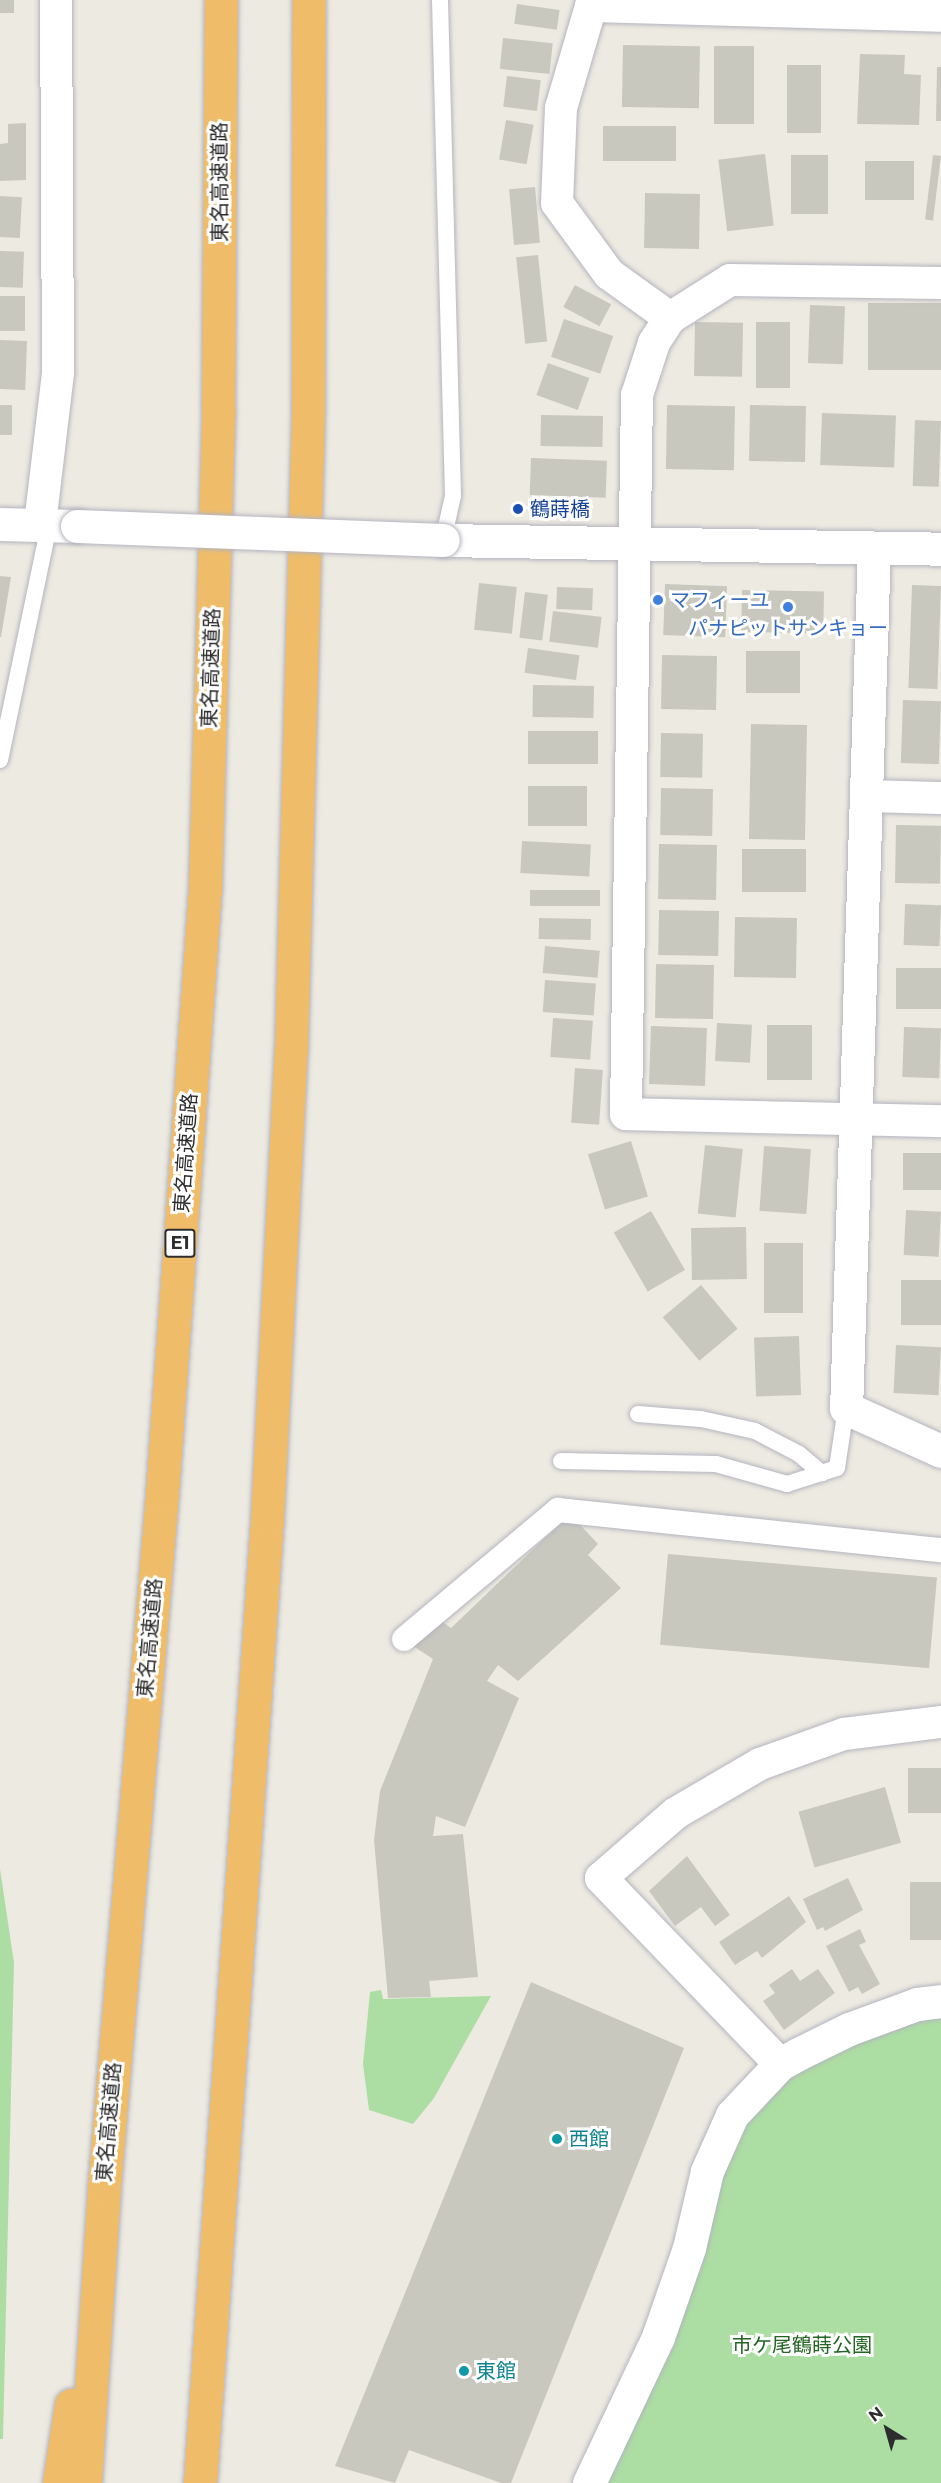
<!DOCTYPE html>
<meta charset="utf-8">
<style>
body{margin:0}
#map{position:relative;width:941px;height:2483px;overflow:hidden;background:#edeae1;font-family:Montserrat,"Noto Sans JP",sans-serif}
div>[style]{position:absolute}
.green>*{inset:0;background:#acdea3}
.building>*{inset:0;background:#c9c8bf;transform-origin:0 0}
.roads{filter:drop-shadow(0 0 2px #b4b4bf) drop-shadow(0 0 2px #b4b4bf)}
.service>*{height:16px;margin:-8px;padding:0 8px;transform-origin:8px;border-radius:8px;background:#fff}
.pedestrian>*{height:24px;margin:-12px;padding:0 12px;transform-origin:12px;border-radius:12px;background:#fff}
.minor>*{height:32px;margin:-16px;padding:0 16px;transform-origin:16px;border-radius:16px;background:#fff}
.tertiary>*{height:33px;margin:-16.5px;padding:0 16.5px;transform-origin:16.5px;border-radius:16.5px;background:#fff}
.motorway>*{height:33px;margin:-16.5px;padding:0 16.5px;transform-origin:16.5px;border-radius:16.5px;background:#efbd6a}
.bridges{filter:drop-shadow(0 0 2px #b4b4bf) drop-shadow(0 0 2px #b4b4bf)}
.tertiary-bridge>*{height:33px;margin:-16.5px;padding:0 16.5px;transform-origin:16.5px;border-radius:16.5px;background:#fff}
.dots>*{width:16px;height:16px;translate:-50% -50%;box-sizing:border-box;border:3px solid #fff;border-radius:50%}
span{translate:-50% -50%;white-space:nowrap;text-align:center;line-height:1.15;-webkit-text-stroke:6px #fff;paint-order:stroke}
.shield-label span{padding:2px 4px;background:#fff;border:2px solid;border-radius:4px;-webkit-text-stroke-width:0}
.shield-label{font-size:18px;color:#2d2d2d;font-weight:700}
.street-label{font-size:20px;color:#2d2d2d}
.transit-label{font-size:20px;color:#164399}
.left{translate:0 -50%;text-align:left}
.shop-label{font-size:20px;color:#366cbe}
.culture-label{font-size:20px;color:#0d838f}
.park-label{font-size:20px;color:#236522}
.north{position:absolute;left:857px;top:2399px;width:60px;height:60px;-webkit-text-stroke:4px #fff;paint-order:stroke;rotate:323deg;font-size:16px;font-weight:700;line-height:24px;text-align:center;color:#2d2d2d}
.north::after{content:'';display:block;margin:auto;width:21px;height:27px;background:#2d2d2d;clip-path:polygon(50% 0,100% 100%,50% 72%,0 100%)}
</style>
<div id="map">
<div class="green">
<i style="clip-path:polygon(0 1869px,14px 1963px,3px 2439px,0 2439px)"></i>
<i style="clip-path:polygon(381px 1990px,383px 1999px,491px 1996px,434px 2098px,413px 2124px,369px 2110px,363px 2064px,370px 1992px)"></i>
<i style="clip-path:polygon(941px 2001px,941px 2483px,589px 2483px,707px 2171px,780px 2064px)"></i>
</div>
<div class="building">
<i style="left:0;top:0;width:14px;height:13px"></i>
<i style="left:517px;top:4px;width:43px;height:20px;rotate:8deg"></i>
<i style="left:503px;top:38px;width:50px;height:31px;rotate:6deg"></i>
<i style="left:623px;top:45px;width:77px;height:62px;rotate:1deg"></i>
<i style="left:714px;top:46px;width:40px;height:78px"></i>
<i style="clip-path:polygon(860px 54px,905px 55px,904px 74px,921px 75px,919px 125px,857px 124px)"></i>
<i style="left:787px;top:65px;width:34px;height:68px"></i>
<i style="clip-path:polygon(937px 67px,941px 67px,941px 121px,936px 121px)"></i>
<i style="left:507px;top:76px;width:34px;height:31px;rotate:7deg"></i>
<i style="left:506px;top:120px;width:28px;height:40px;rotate:10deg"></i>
<i style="clip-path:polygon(26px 123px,26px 180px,0 181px,0 144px,8px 143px,8px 124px)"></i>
<i style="left:603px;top:126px;width:73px;height:35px"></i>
<i style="left:765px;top:154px;width:72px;height:47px;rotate:83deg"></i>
<i style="left:791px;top:155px;width:37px;height:59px"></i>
<i style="left:933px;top:155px;width:8px;height:65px;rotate:7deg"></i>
<i style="left:865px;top:161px;width:49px;height:39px"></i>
<i style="left:535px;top:187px;width:56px;height:26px;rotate:85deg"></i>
<i style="left:645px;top:193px;width:55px;height:55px;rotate:1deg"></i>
<i style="left:0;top:196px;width:22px;height:41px;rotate:3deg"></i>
<i style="left:0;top:251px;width:24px;height:36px;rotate:2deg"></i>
<i style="left:538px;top:255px;width:87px;height:22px;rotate:84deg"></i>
<i style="left:575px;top:285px;width:41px;height:25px;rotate:28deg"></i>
<i style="left:0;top:296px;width:25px;height:35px"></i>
<i style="left:868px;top:303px;width:73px;height:67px"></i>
<i style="left:810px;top:305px;width:35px;height:58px;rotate:2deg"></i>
<i style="left:564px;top:319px;width:52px;height:40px;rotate:19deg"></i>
<i style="left:695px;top:322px;width:48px;height:54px;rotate:1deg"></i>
<i style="left:756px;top:322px;width:34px;height:66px"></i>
<i style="left:0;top:340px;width:27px;height:49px;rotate:2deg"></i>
<i style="left:548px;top:363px;width:44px;height:34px;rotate:20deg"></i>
<i style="left:0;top:405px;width:12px;height:30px"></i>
<i style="left:667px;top:405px;width:68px;height:64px;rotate:1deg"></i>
<i style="left:750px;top:405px;width:56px;height:56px;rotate:1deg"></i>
<i style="left:822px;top:413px;width:74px;height:52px;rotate:2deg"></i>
<i style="left:541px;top:415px;width:62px;height:31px;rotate:1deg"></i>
<i style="left:915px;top:420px;width:26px;height:66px;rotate:2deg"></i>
<i style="left:531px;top:458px;width:76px;height:37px;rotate:2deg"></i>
<i style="clip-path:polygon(0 576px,11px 577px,1px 637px,0 637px)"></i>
<i style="left:479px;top:583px;width:38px;height:47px;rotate:6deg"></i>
<i style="left:665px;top:584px;width:62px;height:51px;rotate:2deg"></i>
<i style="left:912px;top:585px;width:29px;height:103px;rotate:2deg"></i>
<i style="left:557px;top:587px;width:36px;height:22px;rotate:2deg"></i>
<i style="left:742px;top:590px;width:82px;height:42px;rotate:1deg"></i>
<i style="left:525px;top:592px;width:23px;height:46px;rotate:7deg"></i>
<i style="left:553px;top:611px;width:49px;height:31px;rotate:7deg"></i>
<i style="left:528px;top:648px;width:52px;height:25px;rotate:8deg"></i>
<i style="left:746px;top:651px;width:54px;height:42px"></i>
<i style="left:662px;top:655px;width:55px;height:54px;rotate:1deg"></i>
<i style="left:533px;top:685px;width:61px;height:32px;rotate:1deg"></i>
<i style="left:903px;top:700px;width:38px;height:63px;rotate:2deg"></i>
<i style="left:751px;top:724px;width:56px;height:115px;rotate:1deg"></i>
<i style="left:528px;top:731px;width:70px;height:33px"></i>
<i style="left:661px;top:733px;width:42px;height:44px;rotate:1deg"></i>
<i style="left:528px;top:786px;width:59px;height:40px"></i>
<i style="left:661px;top:788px;width:52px;height:47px;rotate:1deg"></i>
<i style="left:896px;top:825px;width:45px;height:58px;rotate:1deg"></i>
<i style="left:522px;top:841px;width:69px;height:32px;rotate:3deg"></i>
<i style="left:659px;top:844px;width:58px;height:55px;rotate:1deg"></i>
<i style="left:742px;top:849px;width:64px;height:43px"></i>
<i style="left:600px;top:890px;width:16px;height:70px;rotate:90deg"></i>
<i style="left:905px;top:904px;width:36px;height:41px;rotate:2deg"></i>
<i style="left:659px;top:910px;width:60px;height:45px;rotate:1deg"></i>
<i style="left:735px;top:917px;width:62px;height:60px;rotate:1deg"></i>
<i style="left:539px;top:918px;width:52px;height:21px;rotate:1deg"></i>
<i style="left:545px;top:946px;width:55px;height:27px;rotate:5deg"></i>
<i style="left:656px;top:964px;width:58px;height:54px;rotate:1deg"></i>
<i style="left:896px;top:968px;width:45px;height:41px"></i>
<i style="left:545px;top:980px;width:51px;height:32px;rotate:4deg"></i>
<i style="left:553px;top:1018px;width:40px;height:39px;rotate:4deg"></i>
<i style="left:717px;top:1023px;width:35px;height:38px;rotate:3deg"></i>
<i style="left:767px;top:1025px;width:45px;height:55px"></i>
<i style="left:651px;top:1026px;width:56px;height:58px;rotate:2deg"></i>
<i style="left:904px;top:1027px;width:37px;height:50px;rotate:2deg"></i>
<i style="left:575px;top:1068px;width:28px;height:55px;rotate:4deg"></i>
<i style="left:631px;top:1141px;width:58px;height:45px;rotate:73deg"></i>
<i style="left:705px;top:1145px;width:38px;height:69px;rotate:6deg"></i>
<i style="left:764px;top:1146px;width:47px;height:65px;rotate:4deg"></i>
<i style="left:903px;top:1153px;width:38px;height:37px"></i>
<i style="left:906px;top:1210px;width:35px;height:45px;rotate:3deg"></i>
<i style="left:651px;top:1211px;width:68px;height:43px;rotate:60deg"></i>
<i style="left:746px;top:1227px;width:52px;height:55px;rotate:89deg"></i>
<i style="left:764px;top:1243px;width:39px;height:70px"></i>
<i style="left:901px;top:1280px;width:40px;height:45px"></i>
<i style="left:701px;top:1285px;width:57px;height:50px;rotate:50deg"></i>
<i style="left:799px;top:1336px;width:59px;height:45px;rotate:88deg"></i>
<i style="left:896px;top:1345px;width:45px;height:48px;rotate:3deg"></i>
<i style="clip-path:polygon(570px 1514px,598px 1544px,588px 1555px,621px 1588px,518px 1681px,498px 1665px,487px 1681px,519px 1698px,465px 1827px,436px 1816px,433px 1836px,463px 1834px,478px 1977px,429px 1981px,431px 1997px,388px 1998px,374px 1840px,380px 1791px,433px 1659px,407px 1642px,429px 1612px,451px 1628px)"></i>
<i style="left:668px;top:1554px;width:270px;height:91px;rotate:5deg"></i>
<i style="left:908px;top:1768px;width:33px;height:45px"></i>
<i style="left:885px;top:1787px;width:58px;height:90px;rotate:74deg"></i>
<i style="clip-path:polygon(687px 1856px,730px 1915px,715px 1926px,701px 1907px,675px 1926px,649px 1891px)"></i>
<i style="clip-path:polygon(848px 1878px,863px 1910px,825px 1931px,823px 1927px,817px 1930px,803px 1899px)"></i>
<i style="left:941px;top:1882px;width:58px;height:31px;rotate:90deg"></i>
<i style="clip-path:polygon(789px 1896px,806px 1922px,762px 1958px,757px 1951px,735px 1965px,719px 1942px)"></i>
<i style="clip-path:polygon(860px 1929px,866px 1942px,859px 1945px,880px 1984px,862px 1994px,858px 1987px,849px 1992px,826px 1946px)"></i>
<i style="clip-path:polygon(792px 1969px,800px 1981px,818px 1969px,835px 1993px,784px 2030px,763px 2001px,775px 1993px,769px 1985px)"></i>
<i style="clip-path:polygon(531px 1982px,684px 2048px,511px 2483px,501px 2483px,409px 2450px,395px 2483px,335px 2466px)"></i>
</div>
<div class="roads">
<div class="service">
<i style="left:440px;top:0;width:496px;rotate:88.5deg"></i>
<i style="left:453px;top:496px;width:45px;rotate:102.8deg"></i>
<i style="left:0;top:760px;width:240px;rotate:-78.2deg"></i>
<i style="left:638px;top:1414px;width:63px;rotate:4.5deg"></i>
<i style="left:701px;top:1419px;width:55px;rotate:12.5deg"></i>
<i style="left:755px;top:1431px;width:50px;rotate:27.6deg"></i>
<i style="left:799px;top:1454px;width:30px;rotate:40deg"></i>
<i style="left:561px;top:1461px;width:155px;rotate:1.1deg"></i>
<i style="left:716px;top:1464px;width:74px;rotate:15.7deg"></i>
<i style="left:787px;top:1484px;width:52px;rotate:-17.7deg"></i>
<i style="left:837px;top:1468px;width:61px;rotate:-81.5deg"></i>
</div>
<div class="pedestrian">
<i style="left:404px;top:1639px;width:201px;rotate:-40deg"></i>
<i style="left:558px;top:1510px;width:385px;rotate:6deg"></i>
</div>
<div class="minor">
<i style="left:941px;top:283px;width:211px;rotate:-179.2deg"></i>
<i style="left:730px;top:280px;width:71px;rotate:147.7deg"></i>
<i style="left:670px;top:318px;width:30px;rotate:123deg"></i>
<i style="left:654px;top:343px;width:55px;rotate:108.1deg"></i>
<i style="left:637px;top:395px;width:719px;rotate:90.88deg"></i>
<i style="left:626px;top:1114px;width:315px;rotate:1.3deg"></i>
<i style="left:670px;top:318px;width:75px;rotate:-144.2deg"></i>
<i style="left:609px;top:274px;width:88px;rotate:-126.2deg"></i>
<i style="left:557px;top:203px;width:95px;rotate:-87.6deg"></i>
<i style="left:561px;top:108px;width:106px;rotate:-73.6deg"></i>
<i style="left:591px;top:6px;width:350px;rotate:1.6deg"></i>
<i style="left:40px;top:524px;width:153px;rotate:-83.2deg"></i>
<i style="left:58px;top:372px;width:372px;rotate:-90.3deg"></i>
<i style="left:866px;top:796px;width:75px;rotate:1.5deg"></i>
<i style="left:780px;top:2064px;width:258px;rotate:-133.9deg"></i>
<i style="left:601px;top:1878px;width:99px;rotate:-40.9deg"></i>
<i style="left:676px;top:1813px;width:97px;rotate:-30.3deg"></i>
<i style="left:760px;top:1764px;width:89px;rotate:-19.7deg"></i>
<i style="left:844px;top:1734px;width:98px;rotate:-7.1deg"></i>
</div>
<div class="tertiary">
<i style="left:0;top:524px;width:77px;rotate:1.5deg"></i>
<i style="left:443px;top:540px;width:498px;rotate:1deg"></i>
<i style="left:874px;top:548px;width:860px;rotate:91.86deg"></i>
<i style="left:846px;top:1408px;width:104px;rotate:24.4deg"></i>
<i style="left:589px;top:2483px;width:161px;rotate:-64.7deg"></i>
<i style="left:658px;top:2337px;width:94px;rotate:-70.8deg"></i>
<i style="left:689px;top:2248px;width:79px;rotate:-76.8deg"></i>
<i style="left:707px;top:2171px;width:61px;rotate:-65.9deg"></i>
<i style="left:732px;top:2115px;width:70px;rotate:-46.7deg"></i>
<i style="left:780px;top:2064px;width:21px;rotate:-29deg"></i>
<i style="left:798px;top:2054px;width:57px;rotate:-26.1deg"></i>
<i style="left:849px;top:2029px;width:72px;rotate:-20.2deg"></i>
<i style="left:917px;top:2004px;width:24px;rotate:-7deg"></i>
</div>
<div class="motorway">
<i style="left:59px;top:2483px;width:79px;rotate:-81.3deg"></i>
<i style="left:85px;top:2483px;width:296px;rotate:-86.3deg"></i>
<i style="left:104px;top:2188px;width:696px;rotate:-85.22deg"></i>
<i style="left:162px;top:1494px;width:608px;rotate:-85.94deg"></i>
<i style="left:205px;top:888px;width:479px;rotate:-88.4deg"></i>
<i style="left:218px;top:409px;width:409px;rotate:-89.6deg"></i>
<i style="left:200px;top:2483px;width:966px;rotate:-86.02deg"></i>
<i style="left:267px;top:1519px;width:470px;rotate:-87.1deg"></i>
<i style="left:291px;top:1050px;width:637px;rotate:-88.47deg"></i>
<i style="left:308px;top:413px;width:413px;rotate:-89.9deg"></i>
</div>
</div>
<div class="bridges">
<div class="tertiary-bridge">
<i style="left:77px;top:526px;width:366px;rotate:2.2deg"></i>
</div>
</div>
<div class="dots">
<i style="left:518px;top:509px;background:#1a4fb4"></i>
<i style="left:658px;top:600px;background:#3f7fe0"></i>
<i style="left:788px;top:607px;background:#3f7fe0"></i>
<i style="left:557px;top:2139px;background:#0f9aa8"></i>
<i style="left:464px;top:2371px;background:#0f9aa8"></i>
</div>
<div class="shield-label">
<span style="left:180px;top:1243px">E1</span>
</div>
<div class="street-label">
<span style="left:220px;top:182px;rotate:-90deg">東名高速道路</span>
<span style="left:211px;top:668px;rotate:-88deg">東名高速道路</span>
<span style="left:186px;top:1153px;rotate:-86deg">東名高速道路</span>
<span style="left:150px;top:1638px;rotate:-85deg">東名高速道路</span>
<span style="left:109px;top:2122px;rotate:-85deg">東名高速道路</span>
</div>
<div class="transit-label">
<span class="left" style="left:530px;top:509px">鶴蒔橋</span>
</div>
<div class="shop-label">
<span class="left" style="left:670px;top:600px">マフィーユ</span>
<span style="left:788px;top:628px">パナピットサンキョー</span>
</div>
<div class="culture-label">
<span class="left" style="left:569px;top:2139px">西館</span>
<span class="left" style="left:476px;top:2371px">東館</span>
</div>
<div class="park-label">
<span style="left:802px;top:2345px">市ケ尾鶴蒔公園</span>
</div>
<div class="north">N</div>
</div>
